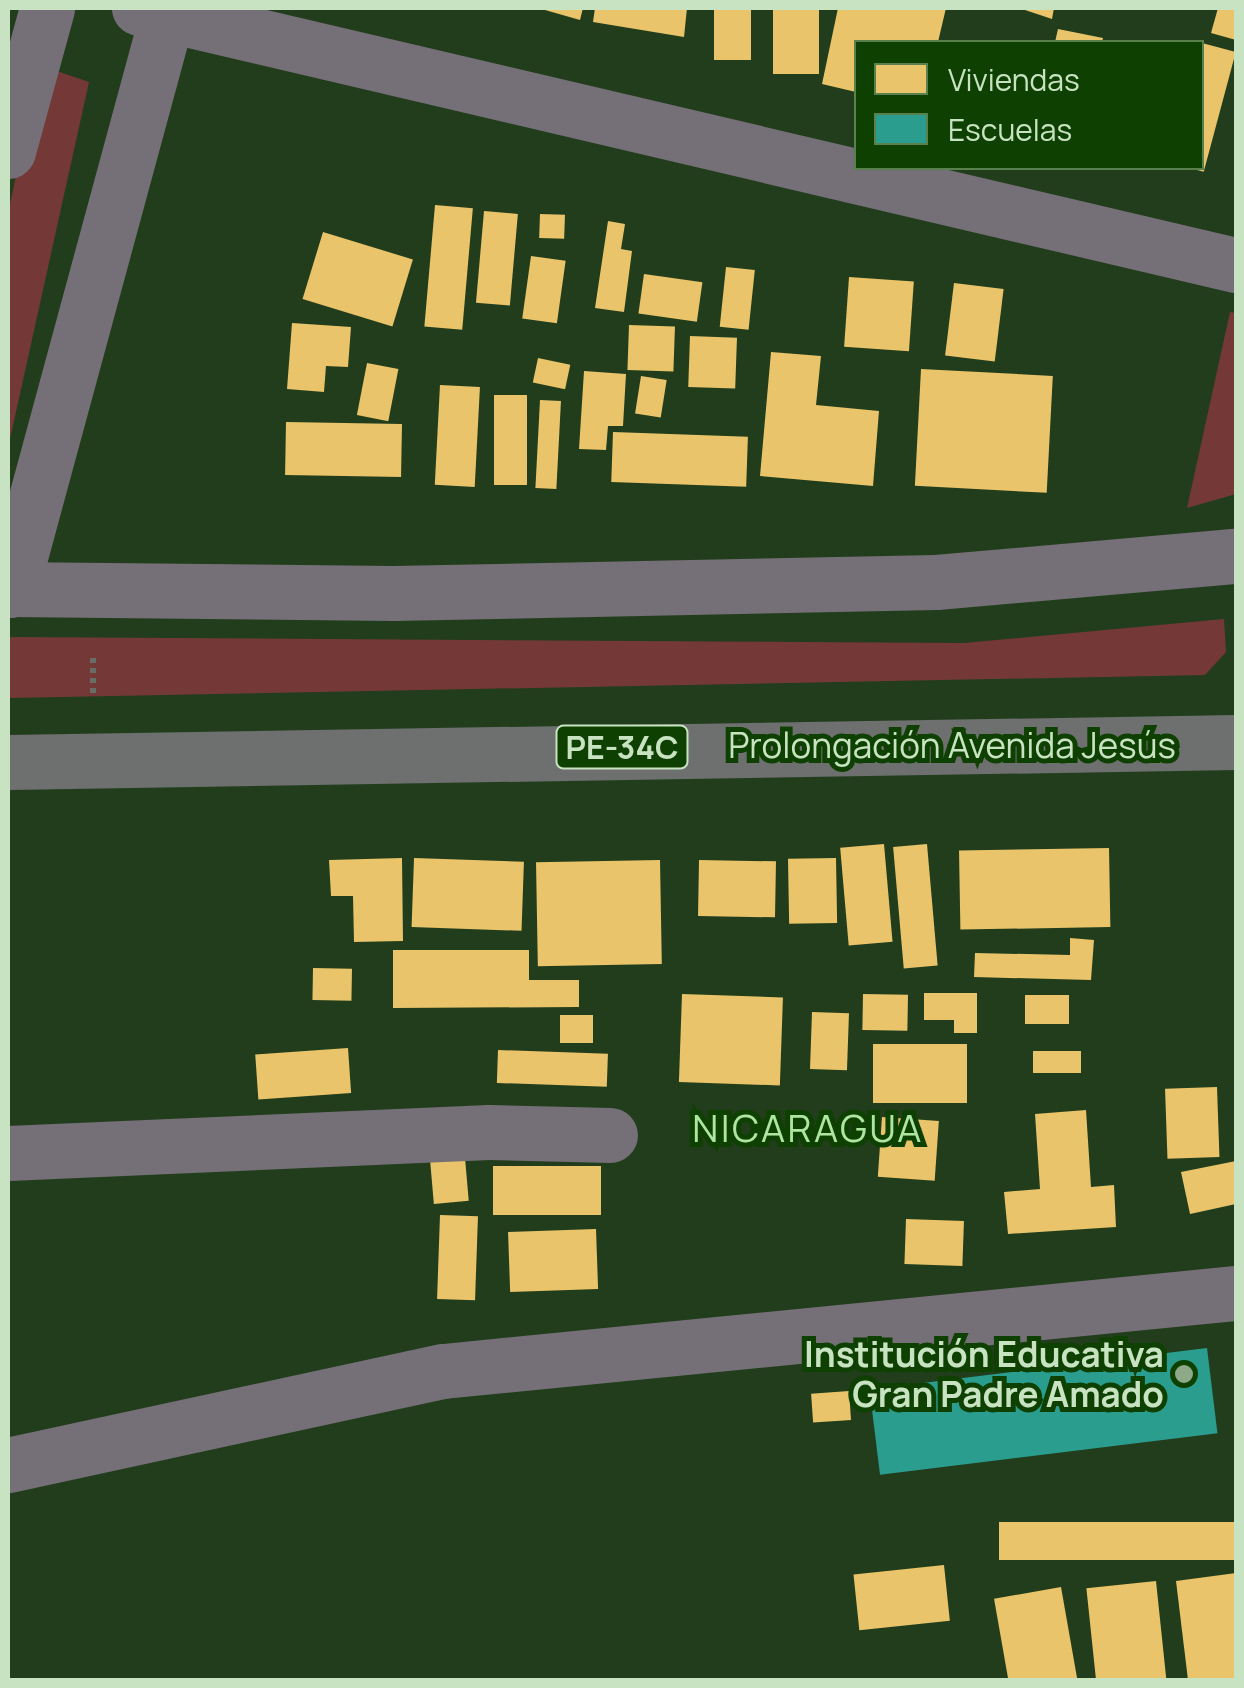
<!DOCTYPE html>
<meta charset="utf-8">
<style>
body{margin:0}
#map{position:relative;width:1244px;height:1688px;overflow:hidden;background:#223d1c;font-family:Manrope,sans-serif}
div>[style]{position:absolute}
.green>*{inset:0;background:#743936}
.homes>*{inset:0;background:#e9c46a;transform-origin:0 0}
.schools>*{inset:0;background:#2a9d8f;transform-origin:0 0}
.path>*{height:6px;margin-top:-3px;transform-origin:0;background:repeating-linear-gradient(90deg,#696d68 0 5px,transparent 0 10px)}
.minor>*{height:55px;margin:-27.5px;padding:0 27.5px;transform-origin:27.5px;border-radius:27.5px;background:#756f77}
.major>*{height:55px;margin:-27.5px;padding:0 27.5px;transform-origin:27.5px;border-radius:27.5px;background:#6e6f6f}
.dots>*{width:28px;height:28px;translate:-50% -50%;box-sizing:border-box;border:5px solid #0e4001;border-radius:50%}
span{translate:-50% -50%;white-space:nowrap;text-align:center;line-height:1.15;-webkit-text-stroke:10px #0e4001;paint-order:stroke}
.shield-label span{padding:2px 8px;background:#0e4001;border:2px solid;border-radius:8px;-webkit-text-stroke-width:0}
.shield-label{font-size:32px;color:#c8e3c2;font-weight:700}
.street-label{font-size:35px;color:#c8e3c2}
.poi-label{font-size:35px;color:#c8e3c2;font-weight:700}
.right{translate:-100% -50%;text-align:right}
.neighbourhood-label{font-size:38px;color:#afe5a3;letter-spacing:2.5px}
.frame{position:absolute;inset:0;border:10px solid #c8e3c2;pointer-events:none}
.legend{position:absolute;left:854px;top:40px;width:350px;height:130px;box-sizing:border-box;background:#0e4001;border:2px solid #58814e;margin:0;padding:12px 18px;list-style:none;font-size:30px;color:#c8e3c2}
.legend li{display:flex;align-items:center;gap:20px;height:50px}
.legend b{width:50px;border:2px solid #58814e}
</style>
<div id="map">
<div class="green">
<i style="clip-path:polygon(39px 65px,89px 82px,8px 448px,8px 214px)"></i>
<i style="clip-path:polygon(1230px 312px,1236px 313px,1236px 494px,1187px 508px)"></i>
<i style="clip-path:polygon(1224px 619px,1226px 652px,1205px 675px,8px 698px,8px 637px,964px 643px)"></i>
</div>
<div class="homes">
<i style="clip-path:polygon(538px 8px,583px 8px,580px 20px)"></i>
<i style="clip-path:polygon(595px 8px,687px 8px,684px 37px,593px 22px)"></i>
<i style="left:714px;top:8px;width:37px;height:52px"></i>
<i style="left:773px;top:8px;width:46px;height:66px"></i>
<i style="clip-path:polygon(838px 8px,946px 8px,938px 42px,856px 42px,856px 92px,822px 84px)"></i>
<i style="clip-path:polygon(1019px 8px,1054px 8px,1052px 19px)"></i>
<i style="clip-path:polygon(1218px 8px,1236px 8px,1236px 40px,1211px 33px)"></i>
<i style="clip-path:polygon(1058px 29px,1103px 38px,1102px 42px,1055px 42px)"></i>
<i style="left:1202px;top:43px;width:35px;height:124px;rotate:15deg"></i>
<i style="left:435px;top:205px;width:38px;height:122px;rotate:5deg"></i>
<i style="left:484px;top:211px;width:34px;height:92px;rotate:5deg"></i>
<i style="left:540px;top:214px;width:25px;height:24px;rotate:2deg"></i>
<i style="clip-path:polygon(608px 221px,625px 224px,621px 249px,632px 251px,624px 312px,595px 308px)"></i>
<i style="left:323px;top:232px;width:94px;height:70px;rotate:17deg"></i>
<i style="left:531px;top:256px;width:35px;height:63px;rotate:8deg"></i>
<i style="left:726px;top:267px;width:29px;height:60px;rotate:6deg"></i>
<i style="left:644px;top:274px;width:59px;height:40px;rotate:8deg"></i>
<i style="left:849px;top:277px;width:65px;height:70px;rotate:4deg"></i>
<i style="left:954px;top:283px;width:50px;height:73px;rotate:7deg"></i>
<i style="clip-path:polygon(292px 323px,351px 327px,348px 367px,326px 366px,324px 392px,287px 389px)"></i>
<i style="left:629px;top:325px;width:46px;height:45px;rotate:2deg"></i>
<i style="left:690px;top:336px;width:47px;height:51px;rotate:2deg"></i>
<i style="clip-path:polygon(771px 352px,821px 356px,816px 405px,879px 411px,873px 486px,760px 476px)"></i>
<i style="left:538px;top:358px;width:33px;height:25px;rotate:12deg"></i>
<i style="left:367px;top:363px;width:32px;height:53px;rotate:11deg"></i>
<i style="left:921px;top:369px;width:132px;height:117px;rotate:3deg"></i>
<i style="clip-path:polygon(584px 371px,626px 374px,623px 426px,608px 426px,606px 450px,579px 449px)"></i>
<i style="left:641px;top:376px;width:26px;height:38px;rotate:9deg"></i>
<i style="left:440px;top:385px;width:40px;height:100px;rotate:3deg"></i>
<i style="left:494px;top:395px;width:33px;height:90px"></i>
<i style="left:540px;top:400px;width:21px;height:88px;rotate:3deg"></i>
<i style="left:286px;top:422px;width:116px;height:53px;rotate:1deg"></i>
<i style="left:613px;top:432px;width:135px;height:50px;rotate:2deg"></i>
<i style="left:884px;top:844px;width:98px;height:44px;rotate:85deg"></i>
<i style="left:927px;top:844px;width:122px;height:34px;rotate:85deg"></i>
<i style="left:1109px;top:848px;width:79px;height:150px;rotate:89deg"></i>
<i style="clip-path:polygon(402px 858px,403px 941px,354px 942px,353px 896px,331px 896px,329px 860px)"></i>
<i style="left:414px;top:858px;width:110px;height:69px;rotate:2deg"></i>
<i style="left:836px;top:858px;width:65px;height:48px;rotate:89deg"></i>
<i style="left:660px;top:860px;width:104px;height:124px;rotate:89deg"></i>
<i style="left:699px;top:860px;width:77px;height:56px;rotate:1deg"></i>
<i style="clip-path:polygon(1070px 938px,1094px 940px,1091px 980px,974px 977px,975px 953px,1070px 955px)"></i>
<i style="clip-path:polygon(393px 950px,529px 950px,529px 980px,579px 980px,579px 1007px,393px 1008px)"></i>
<i style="left:313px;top:968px;width:39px;height:32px;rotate:1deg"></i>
<i style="clip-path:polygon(924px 993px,977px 993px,977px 1033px,954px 1033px,954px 1020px,924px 1020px)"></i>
<i style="left:682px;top:994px;width:101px;height:88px;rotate:2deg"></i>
<i style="left:863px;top:994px;width:45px;height:36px;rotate:1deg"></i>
<i style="left:1025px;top:995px;width:44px;height:29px"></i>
<i style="left:812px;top:1012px;width:37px;height:57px;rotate:2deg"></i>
<i style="left:560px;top:1015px;width:33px;height:28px"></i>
<i style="left:873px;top:1044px;width:94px;height:59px"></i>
<i style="left:348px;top:1048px;width:45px;height:93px;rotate:86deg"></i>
<i style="left:498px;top:1050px;width:110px;height:33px;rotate:2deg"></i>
<i style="left:1033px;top:1051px;width:48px;height:22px"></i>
<i style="left:1217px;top:1087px;width:70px;height:52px;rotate:88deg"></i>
<i style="clip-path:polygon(1086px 1110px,1091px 1187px,1114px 1185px,1116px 1227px,1008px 1234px,1004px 1192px,1040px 1189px,1035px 1114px)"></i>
<i style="left:882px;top:1117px;width:57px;height:60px;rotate:4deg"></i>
<i style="left:465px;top:1158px;width:43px;height:35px;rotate:85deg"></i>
<i style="clip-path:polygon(1236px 1161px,1236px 1204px,1190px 1214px,1181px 1172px)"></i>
<i style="left:493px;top:1166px;width:108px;height:49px"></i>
<i style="left:440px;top:1215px;width:38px;height:84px;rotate:2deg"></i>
<i style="left:906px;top:1219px;width:58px;height:45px;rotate:2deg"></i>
<i style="left:596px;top:1229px;width:60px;height:88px;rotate:88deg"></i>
<i style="left:849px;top:1391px;width:29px;height:38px;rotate:86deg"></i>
<i style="left:1236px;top:1522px;width:38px;height:237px;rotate:90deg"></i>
<i style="left:944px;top:1565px;width:56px;height:91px;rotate:84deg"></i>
<i style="clip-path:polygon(1236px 1573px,1236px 1679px,1188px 1680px,1176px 1581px)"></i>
<i style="left:1156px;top:1581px;width:100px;height:70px;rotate:84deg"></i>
<i style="left:1061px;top:1587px;width:94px;height:68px;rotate:80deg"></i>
</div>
<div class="schools">
<i style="left:1207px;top:1348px;width:86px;height:340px;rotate:83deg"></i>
</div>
<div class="path">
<i style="left:93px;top:658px;width:37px;rotate:90deg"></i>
</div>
<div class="minor">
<i style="left:139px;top:8px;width:1127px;rotate:13.19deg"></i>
<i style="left:8px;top:151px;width:148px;rotate:-74.7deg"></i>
<i style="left:8px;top:589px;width:385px;rotate:0.6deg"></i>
<i style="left:393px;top:593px;width:543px;rotate:-1.16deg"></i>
<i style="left:936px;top:582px;width:301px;rotate:-5deg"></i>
<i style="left:11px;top:590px;width:603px;rotate:-74.81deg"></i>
<i style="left:8px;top:1153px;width:481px;rotate:-2.5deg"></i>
<i style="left:489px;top:1132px;width:121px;rotate:1.4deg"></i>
<i style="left:8px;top:1465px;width:445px;rotate:-12.2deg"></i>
<i style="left:443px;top:1371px;width:797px;rotate:-5.62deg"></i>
</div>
<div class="major">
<i style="left:8px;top:762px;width:1228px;rotate:-0.93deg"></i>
</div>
<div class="dots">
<i style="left:1184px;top:1374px;background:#8ea988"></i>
</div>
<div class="shield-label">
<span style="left:622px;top:747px">PE-34C</span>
</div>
<div class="street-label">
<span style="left:952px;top:745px">Prolongación Avenida Jesús</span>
</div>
<div class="poi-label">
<span class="right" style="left:1164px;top:1374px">Institución Educativa<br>Gran Padre Amado</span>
</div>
<div class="neighbourhood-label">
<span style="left:808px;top:1128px">NICARAGUA</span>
</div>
<div class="frame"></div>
<ul class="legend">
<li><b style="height:28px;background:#e9c46a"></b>Viviendas</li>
<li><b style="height:28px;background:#2a9d8f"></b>Escuelas</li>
</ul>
</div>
